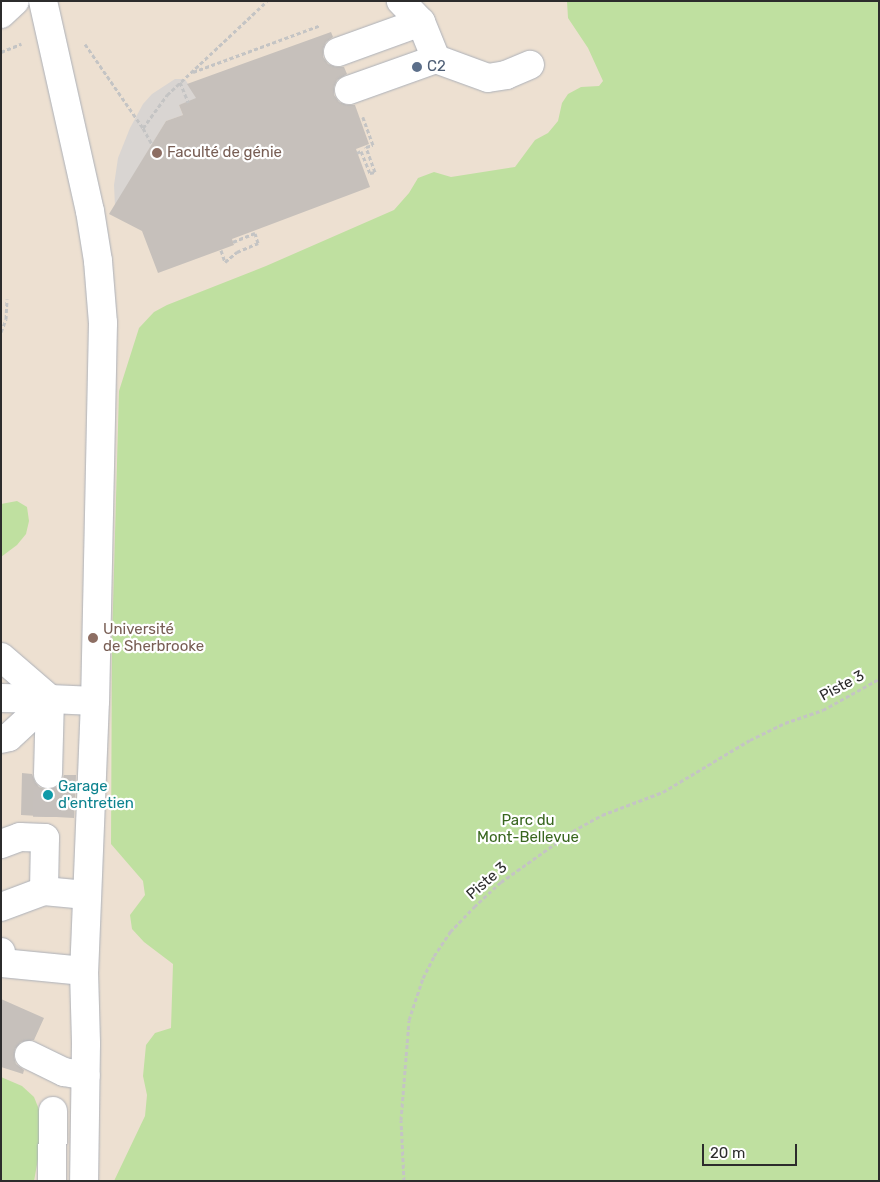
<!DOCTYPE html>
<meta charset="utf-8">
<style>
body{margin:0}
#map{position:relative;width:880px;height:1182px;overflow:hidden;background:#ede5e0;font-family:Rubik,sans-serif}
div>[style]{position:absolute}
.education>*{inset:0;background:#ede0d1}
.green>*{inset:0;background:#bfe0a0}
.plaza>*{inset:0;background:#d9d5d2}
.building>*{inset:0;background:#c6c0bb}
.minor-tunnel>*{height:28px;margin-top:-14px;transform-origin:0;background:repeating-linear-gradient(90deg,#c6c0bc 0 28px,transparent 0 42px)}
.path>*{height:3px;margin-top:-1.5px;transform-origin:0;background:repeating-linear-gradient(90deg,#c4c4c4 0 4px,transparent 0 6.5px)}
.roads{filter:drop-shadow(0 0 1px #acb0b8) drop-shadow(0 0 1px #acb0b8)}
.minor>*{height:28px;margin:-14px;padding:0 14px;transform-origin:14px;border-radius:14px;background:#fff}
.dots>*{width:14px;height:14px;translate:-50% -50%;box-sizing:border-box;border:2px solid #fff;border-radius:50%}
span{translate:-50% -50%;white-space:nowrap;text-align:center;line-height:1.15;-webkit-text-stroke:4.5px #fff;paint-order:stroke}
.service-label{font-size:15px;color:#4e5e75}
.left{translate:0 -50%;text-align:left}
.education-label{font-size:15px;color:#785e54}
.street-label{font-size:15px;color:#2c2c2c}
.culture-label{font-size:15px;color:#0d838f}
.park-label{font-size:15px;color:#39671f}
.frame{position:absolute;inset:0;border:2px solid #2c2c2c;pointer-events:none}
.scale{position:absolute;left:702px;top:1144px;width:95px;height:22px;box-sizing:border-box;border:2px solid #2c2c2c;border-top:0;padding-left:6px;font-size:15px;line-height:18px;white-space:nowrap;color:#2c2c2c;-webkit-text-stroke:4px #fff;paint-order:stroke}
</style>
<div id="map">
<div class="education">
<i style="clip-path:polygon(1px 1px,879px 1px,166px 1181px,1px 1181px)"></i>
</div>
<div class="green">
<i style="clip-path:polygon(567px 1px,879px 1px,879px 1181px,114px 1181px,145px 1116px,147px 1095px,143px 1076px,146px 1045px,155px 1033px,171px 1028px,173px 964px,144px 942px,132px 929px,130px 915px,145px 895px,143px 881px,111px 844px,112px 642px,119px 391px,139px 328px,154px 312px,167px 305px,266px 266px,394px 210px,409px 193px,418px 178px,434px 172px,451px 177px,515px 167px,535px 140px,548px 133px,558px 121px,562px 103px,568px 94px,581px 87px,599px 86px,603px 81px,588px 48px,568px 18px)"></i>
<i style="clip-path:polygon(17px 501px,27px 507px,29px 521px,26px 534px,17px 545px,1px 557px,1px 504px)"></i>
<i style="clip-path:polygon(1px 1077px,22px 1086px,34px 1097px,40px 1112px,40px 1148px,34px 1181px,1px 1181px)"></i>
</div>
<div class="plaza">
<i style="clip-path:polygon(175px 79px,185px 79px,197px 99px,179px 105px,183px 115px,166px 121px,115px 206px,114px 185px,118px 158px,130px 128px,143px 104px,152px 94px)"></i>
</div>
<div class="building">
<i style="clip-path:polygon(331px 32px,333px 37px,326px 42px,323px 49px,323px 57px,328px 64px,336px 67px,344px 67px,347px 74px,337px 80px,334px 87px,334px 95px,339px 102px,347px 105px,355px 105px,369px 144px,356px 149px,370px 187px,232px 239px,234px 245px,158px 273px,142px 231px,109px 214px,166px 121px,183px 115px,179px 105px,196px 98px,187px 84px)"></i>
<i style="clip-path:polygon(22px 773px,32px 774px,35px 782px,39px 787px,47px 790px,56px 787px,61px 783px,64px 775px,76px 775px,74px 818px,21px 815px)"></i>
<i style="clip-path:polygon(1px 999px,44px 1018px,34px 1040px,21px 1042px,15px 1049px,14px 1057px,16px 1064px,24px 1070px,23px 1074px,1px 1067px)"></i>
</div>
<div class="minor-tunnel">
<i style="left:47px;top:817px;width:43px;rotate:-88.7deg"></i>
</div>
<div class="path">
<i style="left:85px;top:44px;width:102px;rotate:55.4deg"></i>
<i style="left:143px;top:128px;width:41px;rotate:-54deg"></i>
<i style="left:167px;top:95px;width:137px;rotate:-43.2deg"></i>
<i style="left:1px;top:52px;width:22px;rotate:-22deg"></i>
<i style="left:193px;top:72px;width:136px;rotate:-20.2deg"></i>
<i style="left:180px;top:82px;width:22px;rotate:68deg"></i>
<i style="left:143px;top:128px;width:18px;rotate:61deg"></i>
<i style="left:357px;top:153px;width:4px;rotate:-27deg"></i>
<i style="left:361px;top:151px;width:24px;rotate:68deg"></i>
<i style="left:370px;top:173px;width:5px;rotate:-11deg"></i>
<i style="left:375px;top:172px;width:27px;rotate:-110deg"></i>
<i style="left:366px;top:147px;width:7px;rotate:-16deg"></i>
<i style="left:373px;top:145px;width:30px;rotate:-110deg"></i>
<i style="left:221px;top:250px;width:13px;rotate:72deg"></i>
<i style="left:225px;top:262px;width:16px;rotate:-40deg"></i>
<i style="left:237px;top:252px;width:23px;rotate:-23deg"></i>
<i style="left:258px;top:243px;width:10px;rotate:-107deg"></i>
<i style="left:255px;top:233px;width:24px;rotate:158deg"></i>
<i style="left:1px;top:332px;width:14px;rotate:-69deg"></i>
<i style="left:6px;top:319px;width:20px;rotate:-87deg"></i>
<i style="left:404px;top:1181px;width:61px;rotate:-92.8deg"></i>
<i style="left:401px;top:1120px;width:100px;rotate:-85.4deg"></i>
<i style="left:409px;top:1020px;width:44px;rotate:-71.6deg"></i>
<i style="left:423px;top:978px;width:25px;rotate:-63deg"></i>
<i style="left:434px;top:956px;width:29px;rotate:-56deg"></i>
<i style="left:450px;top:932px;width:35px;rotate:-46deg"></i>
<i style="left:474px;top:907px;width:37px;rotate:-43deg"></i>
<i style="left:501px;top:882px;width:88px;rotate:-35.3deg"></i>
<i style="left:573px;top:831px;width:33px;rotate:-29deg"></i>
<i style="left:602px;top:815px;width:65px;rotate:-20.7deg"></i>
<i style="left:663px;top:792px;width:101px;rotate:-30.9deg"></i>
<i style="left:750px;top:740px;width:39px;rotate:-26deg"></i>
<i style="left:785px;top:723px;width:40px;rotate:-18.9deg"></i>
<i style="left:823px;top:710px;width:64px;rotate:-29deg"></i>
</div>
<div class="roads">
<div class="minor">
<i style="left:43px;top:1px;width:215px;rotate:77.4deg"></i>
<i style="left:90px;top:211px;width:51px;rotate:80.9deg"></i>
<i style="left:98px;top:261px;width:62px;rotate:85.4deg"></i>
<i style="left:103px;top:323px;width:378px;rotate:91.2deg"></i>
<i style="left:95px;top:701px;width:270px;rotate:92.3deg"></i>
<i style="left:84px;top:971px;width:73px;rotate:88.4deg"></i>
<i style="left:86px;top:1044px;width:137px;rotate:90.8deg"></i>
<i style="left:1px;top:14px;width:19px;rotate:-43deg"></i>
<i style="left:338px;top:52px;width:88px;rotate:-19.9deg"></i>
<i style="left:436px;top:59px;width:55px;rotate:20.1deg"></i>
<i style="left:488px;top:78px;width:18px;rotate:-9deg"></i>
<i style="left:506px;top:75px;width:26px;rotate:-23deg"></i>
<i style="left:349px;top:90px;width:92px;rotate:-19.6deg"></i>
<i style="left:436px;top:59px;width:40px;rotate:-112deg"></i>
<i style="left:421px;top:22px;width:29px;rotate:-134deg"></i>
<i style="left:1px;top:657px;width:65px;rotate:40.6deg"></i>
<i style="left:1px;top:698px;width:49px;rotate:1.2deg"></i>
<i style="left:1px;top:739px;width:8px;rotate:-14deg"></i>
<i style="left:9px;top:737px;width:56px;rotate:-42.8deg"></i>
<i style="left:48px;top:774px;width:75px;rotate:-88.5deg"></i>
<i style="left:50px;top:699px;width:45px;rotate:2.5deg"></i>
<i style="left:1px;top:844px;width:20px;rotate:-20deg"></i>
<i style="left:20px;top:837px;width:25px;rotate:2deg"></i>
<i style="left:45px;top:838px;width:53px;rotate:91.1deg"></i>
<i style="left:1px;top:907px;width:46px;rotate:-20.4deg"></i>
<i style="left:44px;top:891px;width:42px;rotate:5.4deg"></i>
<i style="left:1px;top:952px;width:11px;rotate:85deg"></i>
<i style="left:2px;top:963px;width:82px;rotate:5.6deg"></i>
<i style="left:29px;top:1055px;width:39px;rotate:26deg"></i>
<i style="left:64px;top:1072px;width:22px;rotate:10deg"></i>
<i style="left:52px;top:1181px;width:70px;rotate:-89.2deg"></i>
</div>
</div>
<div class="dots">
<i style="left:417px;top:67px;background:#5c6f8a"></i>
<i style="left:157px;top:153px;background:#8d6e63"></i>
<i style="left:93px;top:638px;background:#8d6e63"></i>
<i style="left:48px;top:795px;background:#0f9aa8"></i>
</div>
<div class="service-label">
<span class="left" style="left:427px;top:67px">C2</span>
</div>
<div class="education-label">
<span class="left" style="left:167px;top:153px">Faculté de génie</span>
<span class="left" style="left:103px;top:638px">Université<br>de Sherbrooke</span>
</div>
<div class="street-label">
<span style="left:842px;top:686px;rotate:-28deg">Piste 3</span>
<span style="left:487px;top:881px;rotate:-41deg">Piste 3</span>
</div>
<div class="culture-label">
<span class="left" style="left:58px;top:795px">Garage<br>d'entretien</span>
</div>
<div class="park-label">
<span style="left:528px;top:829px">Parc du<br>Mont-Bellevue</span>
</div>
<div class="frame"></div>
<div class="scale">20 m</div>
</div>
